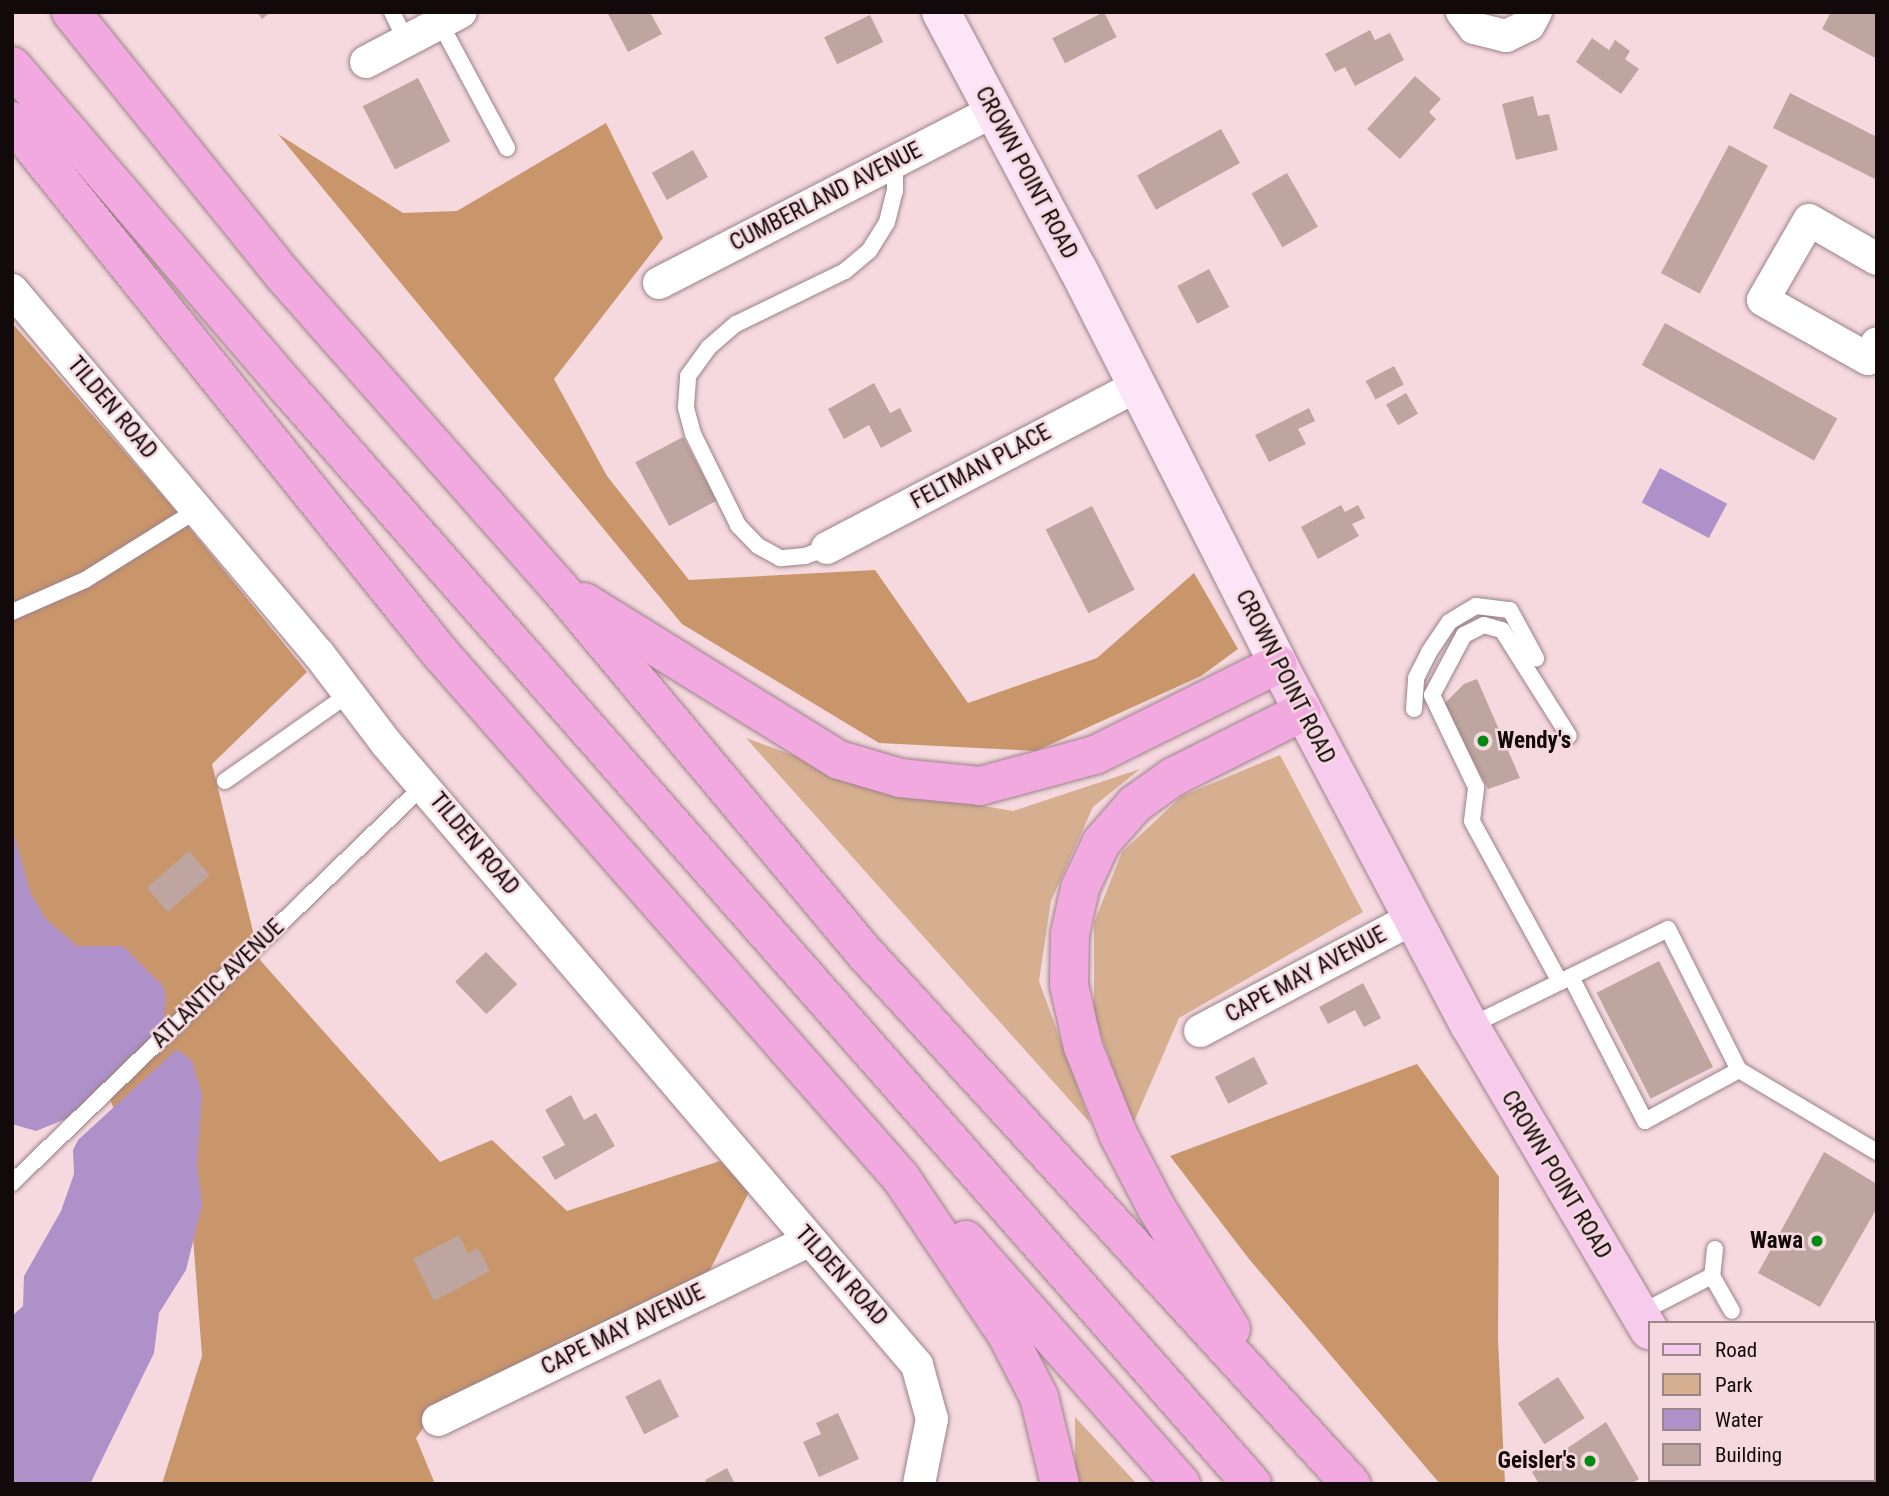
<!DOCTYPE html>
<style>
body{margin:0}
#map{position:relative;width:1889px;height:1496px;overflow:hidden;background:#f5d9df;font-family:"Roboto Condensed",sans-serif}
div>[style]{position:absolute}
.green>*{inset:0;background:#d6af90}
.forest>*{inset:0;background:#c9956b}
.water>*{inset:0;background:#ad91c8;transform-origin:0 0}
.building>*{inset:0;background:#bfa59f;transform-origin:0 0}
.roads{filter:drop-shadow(0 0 2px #9c8288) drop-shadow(0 0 2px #9c8288)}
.lane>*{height:16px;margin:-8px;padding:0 8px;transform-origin:8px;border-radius:8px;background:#fff}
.street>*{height:32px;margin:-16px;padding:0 16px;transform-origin:16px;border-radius:16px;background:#fff}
.secondary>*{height:38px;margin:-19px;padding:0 19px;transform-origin:19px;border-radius:19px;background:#fbe5f6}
.primary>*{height:38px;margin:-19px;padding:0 19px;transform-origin:19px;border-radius:19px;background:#f7cbec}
.highway>*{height:38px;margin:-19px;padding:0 19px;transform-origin:19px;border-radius:19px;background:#f1a9e0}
.dots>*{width:19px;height:19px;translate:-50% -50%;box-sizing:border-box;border:4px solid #f5d9df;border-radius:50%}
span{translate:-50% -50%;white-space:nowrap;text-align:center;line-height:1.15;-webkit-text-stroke:5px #f5d9df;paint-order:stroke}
.street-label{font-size:23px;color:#12090b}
.poi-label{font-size:23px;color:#12090b;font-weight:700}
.left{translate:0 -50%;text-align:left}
.right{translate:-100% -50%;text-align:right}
.frame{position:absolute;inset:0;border:14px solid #12090b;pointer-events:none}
.legend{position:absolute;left:1648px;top:1321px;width:228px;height:161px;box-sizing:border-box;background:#f5d9df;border:2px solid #9a868a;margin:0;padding:9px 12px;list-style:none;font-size:21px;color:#12090b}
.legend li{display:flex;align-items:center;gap:14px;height:35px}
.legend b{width:35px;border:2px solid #9a868a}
</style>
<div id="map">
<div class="green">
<i style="clip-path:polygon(746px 738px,889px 790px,1013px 811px,1140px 769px,1093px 807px,1051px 901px,1039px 981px,1091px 1124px)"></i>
<i style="clip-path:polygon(1280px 755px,1363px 912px,1179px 1018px,1133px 1124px,1094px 1016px,1094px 923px,1122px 852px,1182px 796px)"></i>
<i style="clip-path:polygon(1075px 1417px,1137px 1484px,1075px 1484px)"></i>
</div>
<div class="forest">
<i style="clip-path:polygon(606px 123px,663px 238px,554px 379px,607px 476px,689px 580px,875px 570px,968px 703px,1097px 658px,1194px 573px,1238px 649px,1201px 676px,1036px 751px,879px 743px,682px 624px,278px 134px,403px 213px,457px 211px)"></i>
<i style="clip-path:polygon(12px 323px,170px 504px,307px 672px,212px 764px,260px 960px,440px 1162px,492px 1140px,567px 1211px,720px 1161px,749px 1192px,704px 1282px,442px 1402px,416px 1438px,435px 1484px,162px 1484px,202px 1356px,179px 1051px,121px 1128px,107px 1091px,12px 1112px)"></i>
<i style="clip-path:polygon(1417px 1064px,1499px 1177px,1498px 1340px,1505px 1484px,1440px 1484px,1249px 1259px,1170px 1156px)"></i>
</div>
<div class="water">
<i style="left:1660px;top:468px;width:76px;height:39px;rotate:28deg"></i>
<i style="clip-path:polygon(12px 827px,30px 892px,45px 918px,77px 946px,123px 946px,163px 986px,166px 997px,164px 1019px,153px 1038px,68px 1118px,36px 1131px,12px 1124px)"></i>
<i style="clip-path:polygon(177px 1049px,192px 1061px,202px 1094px,197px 1164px,202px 1205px,186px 1270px,159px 1313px,154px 1353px,90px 1484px,12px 1484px,12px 1316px,23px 1306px,24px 1276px,61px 1211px,74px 1174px,73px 1150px,78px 1140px)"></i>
</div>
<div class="building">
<i style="clip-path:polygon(257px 12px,271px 12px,262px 19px)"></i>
<i style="clip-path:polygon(607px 12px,650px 12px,662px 34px,628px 52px)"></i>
<i style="left:1104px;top:12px;width:28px;height:58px;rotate:63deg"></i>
<i style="clip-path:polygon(1831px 12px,1877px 12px,1877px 59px,1822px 29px)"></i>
<i style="left:870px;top:15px;width:30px;height:51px;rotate:64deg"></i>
<i style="clip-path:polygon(1370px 30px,1375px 40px,1390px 33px,1404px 60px,1355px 86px,1345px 67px,1335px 72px,1325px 54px)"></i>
<i style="clip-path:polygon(1592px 38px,1609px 50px,1615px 40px,1630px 51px,1625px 59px,1639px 69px,1621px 94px,1576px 62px)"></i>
<i style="clip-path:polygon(1415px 76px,1441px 99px,1429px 112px,1436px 119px,1400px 159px,1367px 129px)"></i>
<i style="left:418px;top:78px;width:71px;height:62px;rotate:63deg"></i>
<i style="clip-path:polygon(1790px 93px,1877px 137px,1877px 180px,1773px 128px)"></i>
<i style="clip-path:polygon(1533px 96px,1538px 116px,1549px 114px,1558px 150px,1516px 160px,1502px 104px)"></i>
<i style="left:1221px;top:129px;width:39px;height:96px;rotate:61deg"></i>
<i style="left:1729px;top:145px;width:44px;height:145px;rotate:28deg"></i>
<i style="left:693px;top:150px;width:31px;height:47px;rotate:61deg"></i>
<i style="left:1287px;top:173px;width:62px;height:41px;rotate:60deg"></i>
<i style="left:1209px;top:269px;width:43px;height:36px;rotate:62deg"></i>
<i style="left:1665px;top:323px;width:197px;height:48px;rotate:29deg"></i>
<i style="left:1394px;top:366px;width:21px;height:32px;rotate:62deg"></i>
<i style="clip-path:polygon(874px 383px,890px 413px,900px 408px,912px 431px,881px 448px,869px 425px,844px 439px,828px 409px)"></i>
<i style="left:1406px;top:393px;width:24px;height:23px;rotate:60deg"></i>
<i style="clip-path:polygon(1309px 408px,1315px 421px,1298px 429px,1306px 444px,1269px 462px,1255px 435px)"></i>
<i style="left:683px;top:437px;width:72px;height:54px;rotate:62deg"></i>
<i style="clip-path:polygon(1341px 505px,1345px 512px,1358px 505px,1365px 518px,1352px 524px,1359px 536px,1318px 559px,1301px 527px)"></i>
<i style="left:1092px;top:506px;width:94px;height:52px;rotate:63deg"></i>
<i style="clip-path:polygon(1477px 679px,1520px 778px,1488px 789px,1443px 705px,1464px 684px)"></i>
<i style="left:189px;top:851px;width:32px;height:56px;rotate:49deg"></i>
<i style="left:486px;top:952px;width:45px;height:43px;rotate:46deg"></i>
<i style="left:1659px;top:961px;width:119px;height:70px;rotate:63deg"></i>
<i style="clip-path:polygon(1363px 983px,1381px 1018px,1364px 1027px,1355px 1010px,1328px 1024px,1319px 1007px)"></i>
<i style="left:1254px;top:1057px;width:30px;height:44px;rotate:63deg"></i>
<i style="clip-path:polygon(571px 1095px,584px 1120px,596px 1113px,615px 1146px,555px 1180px,542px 1157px,565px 1145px,545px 1110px)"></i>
<i style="clip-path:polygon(1824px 1152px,1877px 1184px,1877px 1208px,1820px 1307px,1758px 1273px)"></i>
<i style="clip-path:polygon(459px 1235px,468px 1253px,478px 1248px,490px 1271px,434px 1301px,413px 1259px)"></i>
<i style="left:1558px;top:1377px;width:49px;height:48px;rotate:57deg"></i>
<i style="left:660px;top:1379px;width:42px;height:39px;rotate:63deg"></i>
<i style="clip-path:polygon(838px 1413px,859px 1459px,819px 1477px,803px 1442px,821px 1434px,816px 1423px)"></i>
<i style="clip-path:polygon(1606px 1422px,1639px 1479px,1631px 1484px,1539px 1484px,1532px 1472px)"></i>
<i style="clip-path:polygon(727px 1468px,735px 1484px,707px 1484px,705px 1480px)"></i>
</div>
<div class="roads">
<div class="lane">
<i style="left:392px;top:12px;width:32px;rotate:64deg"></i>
<i style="left:440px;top:23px;width:142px;rotate:61.8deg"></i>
<i style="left:827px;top:548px;width:23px;rotate:160deg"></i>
<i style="left:805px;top:556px;width:25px;rotate:175deg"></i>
<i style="left:780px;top:558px;width:25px;rotate:-151deg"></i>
<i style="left:758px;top:546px;width:29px;rotate:-134deg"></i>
<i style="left:738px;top:525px;width:102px;rotate:-116.3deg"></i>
<i style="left:693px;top:434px;width:28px;rotate:-105deg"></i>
<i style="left:686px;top:407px;width:31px;rotate:-86deg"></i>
<i style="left:688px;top:376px;width:34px;rotate:-54deg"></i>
<i style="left:708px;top:348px;width:37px;rotate:-41deg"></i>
<i style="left:736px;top:324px;width:121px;rotate:-25.9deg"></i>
<i style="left:845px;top:271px;width:31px;rotate:-40deg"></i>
<i style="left:869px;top:251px;width:34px;rotate:-58deg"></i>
<i style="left:887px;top:222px;width:32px;rotate:-76deg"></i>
<i style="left:895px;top:191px;width:29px;rotate:-90deg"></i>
<i style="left:12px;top:612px;width:80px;rotate:-23.7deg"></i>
<i style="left:85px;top:580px;width:132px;rotate:-32deg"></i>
<i style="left:1414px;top:709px;width:31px;rotate:-86deg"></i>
<i style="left:1416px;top:678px;width:29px;rotate:-63deg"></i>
<i style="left:1429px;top:652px;width:36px;rotate:-56deg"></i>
<i style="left:1449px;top:622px;width:31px;rotate:-31deg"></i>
<i style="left:1476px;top:606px;width:34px;rotate:7deg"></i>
<i style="left:1510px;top:610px;width:55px;rotate:61.6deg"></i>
<i style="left:225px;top:781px;width:153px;rotate:-35.1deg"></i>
<i style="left:1571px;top:977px;width:162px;rotate:62.8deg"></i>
<i style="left:1645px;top:1121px;width:107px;rotate:-28.5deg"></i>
<i style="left:1560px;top:982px;width:183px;rotate:-118.7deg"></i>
<i style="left:1472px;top:821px;width:34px;rotate:-83deg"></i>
<i style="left:1476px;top:787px;width:102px;rotate:-115.6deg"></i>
<i style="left:1432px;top:695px;width:68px;rotate:-61.9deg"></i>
<i style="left:1464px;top:635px;width:22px;rotate:-27deg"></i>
<i style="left:1484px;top:625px;width:19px;rotate:16deg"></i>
<i style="left:1502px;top:630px;width:125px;rotate:57.7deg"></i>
<i style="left:1470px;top:1026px;width:220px;rotate:-26.1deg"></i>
<i style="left:1668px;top:929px;width:158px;rotate:63.3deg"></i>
<i style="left:1739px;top:1070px;width:161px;rotate:30.7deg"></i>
<i style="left:12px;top:1183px;width:573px;rotate:-44.01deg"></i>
<i style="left:1715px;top:1249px;width:27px;rotate:96deg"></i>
<i style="left:1712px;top:1276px;width:40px;rotate:60.3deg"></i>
<i style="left:1640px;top:1313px;width:81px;rotate:-27.2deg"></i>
</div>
<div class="street">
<i style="left:1462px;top:12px;width:20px;rotate:53deg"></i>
<i style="left:1474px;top:28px;width:33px;rotate:14deg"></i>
<i style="left:1506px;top:36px;width:25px;rotate:-26deg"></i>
<i style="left:1529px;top:25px;width:15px;rotate:-62deg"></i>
<i style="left:366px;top:62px;width:107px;rotate:-27.8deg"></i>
<i style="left:1877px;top:259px;width:78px;rotate:-150.2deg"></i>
<i style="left:1809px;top:220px;width:92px;rotate:119.9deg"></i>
<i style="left:1763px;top:300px;width:120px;rotate:29.3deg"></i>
<i style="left:1868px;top:359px;width:18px;rotate:-61deg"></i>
<i style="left:659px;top:283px;width:374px;rotate:-27.2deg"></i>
<i style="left:12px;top:290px;width:475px;rotate:49.9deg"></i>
<i style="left:318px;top:653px;width:113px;rotate:52.9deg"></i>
<i style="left:386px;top:743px;width:818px;rotate:49.51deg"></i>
<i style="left:917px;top:1365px;width:56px;rotate:74.5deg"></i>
<i style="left:932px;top:1419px;width:66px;rotate:101.3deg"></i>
<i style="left:827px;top:548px;width:348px;rotate:-27.6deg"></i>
<i style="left:1200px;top:1031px;width:241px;rotate:-27.9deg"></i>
<i style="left:438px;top:1420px;width:411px;rotate:-25.8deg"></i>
</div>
<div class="secondary">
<i style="left:941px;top:12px;width:293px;rotate:62deg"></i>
<i style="left:1079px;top:271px;width:441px;rotate:63.1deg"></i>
<i style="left:1873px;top:1453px;width:8px;rotate:-60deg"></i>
<i style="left:1856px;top:1484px;width:4px;rotate:-63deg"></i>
</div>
<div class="primary">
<i style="left:1278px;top:664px;width:410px;rotate:62.1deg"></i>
<i style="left:1470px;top:1026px;width:353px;rotate:59.5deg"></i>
<i style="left:1716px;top:1480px;width:4px;rotate:76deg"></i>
<i style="left:1744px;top:1480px;width:4px;rotate:63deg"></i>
</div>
<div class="highway">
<i style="left:71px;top:12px;width:341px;rotate:51.1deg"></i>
<i style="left:285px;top:277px;width:411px;rotate:48.6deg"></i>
<i style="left:557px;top:585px;width:477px;rotate:50.1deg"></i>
<i style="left:863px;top:951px;width:723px;rotate:47.52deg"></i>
<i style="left:12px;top:66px;width:424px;rotate:49.4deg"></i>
<i style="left:288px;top:388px;width:1460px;rotate:48.67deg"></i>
<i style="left:12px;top:121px;width:684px;rotate:51.17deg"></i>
<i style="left:441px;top:654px;width:697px;rotate:48.72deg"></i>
<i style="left:901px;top:1178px;width:189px;rotate:56deg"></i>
<i style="left:1007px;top:1335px;width:70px;rotate:62.7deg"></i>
<i style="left:1039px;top:1397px;width:89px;rotate:76.4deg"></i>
<i style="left:584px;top:602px;width:300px;rotate:31.8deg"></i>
<i style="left:839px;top:760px;width:64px;rotate:16.4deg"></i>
<i style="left:900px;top:778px;width:80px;rotate:5.7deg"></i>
<i style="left:980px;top:786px;width:119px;rotate:-15.1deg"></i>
<i style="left:1095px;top:755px;width:204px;rotate:-26.4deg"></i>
<i style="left:966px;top:1240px;width:325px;rotate:48.6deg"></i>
<i style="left:1231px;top:1329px;width:143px;rotate:-121.6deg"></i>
<i style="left:1156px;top:1207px;width:82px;rotate:-117.5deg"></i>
<i style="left:1118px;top:1134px;width:94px;rotate:-111.9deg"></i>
<i style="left:1083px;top:1047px;width:64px;rotate:-102.7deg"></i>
<i style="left:1069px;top:985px;width:51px;rotate:-88.9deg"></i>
<i style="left:1070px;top:934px;width:47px;rotate:-77.7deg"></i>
<i style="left:1080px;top:888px;width:50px;rotate:-65deg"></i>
<i style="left:1101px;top:843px;width:52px;rotate:-48.9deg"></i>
<i style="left:1135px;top:804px;width:47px;rotate:-35.4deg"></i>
<i style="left:1173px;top:777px;width:144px;rotate:-26.7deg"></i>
</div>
</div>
<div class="dots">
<i style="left:1483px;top:741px;background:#018913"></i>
<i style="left:1817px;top:1241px;background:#018913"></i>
<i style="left:1590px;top:1461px;background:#018913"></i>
</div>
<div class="street-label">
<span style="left:1026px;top:173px;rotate:62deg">CROWN POINT ROAD</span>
<span style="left:826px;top:197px;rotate:-27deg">CUMBERLAND AVENUE</span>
<span style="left:112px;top:408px;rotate:50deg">TILDEN ROAD</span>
<span style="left:981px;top:467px;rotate:-28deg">FELTMAN PLACE</span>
<span style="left:1285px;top:677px;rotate:63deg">CROWN POINT ROAD</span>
<span style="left:474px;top:844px;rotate:50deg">TILDEN ROAD</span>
<span style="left:1306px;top:975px;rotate:-28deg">CAPE MAY AVENUE</span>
<span style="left:218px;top:984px;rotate:-44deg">ATLANTIC AVENUE</span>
<span style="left:1556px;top:1175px;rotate:59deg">CROWN POINT ROAD</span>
<span style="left:841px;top:1276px;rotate:48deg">TILDEN ROAD</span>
<span style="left:623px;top:1330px;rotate:-26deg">CAPE MAY AVENUE</span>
</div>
<div class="poi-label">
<span class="left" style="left:1497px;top:741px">Wendy's</span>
<span class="right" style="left:1803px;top:1241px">Wawa</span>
<span class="right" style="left:1576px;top:1461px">Geisler's</span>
</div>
<div class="frame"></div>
<ul class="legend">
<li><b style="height:9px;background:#f7cbec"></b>Road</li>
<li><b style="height:19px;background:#d6af90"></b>Park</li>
<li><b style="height:19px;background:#ad91c8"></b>Water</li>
<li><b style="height:19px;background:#bfa59f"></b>Building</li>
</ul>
</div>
